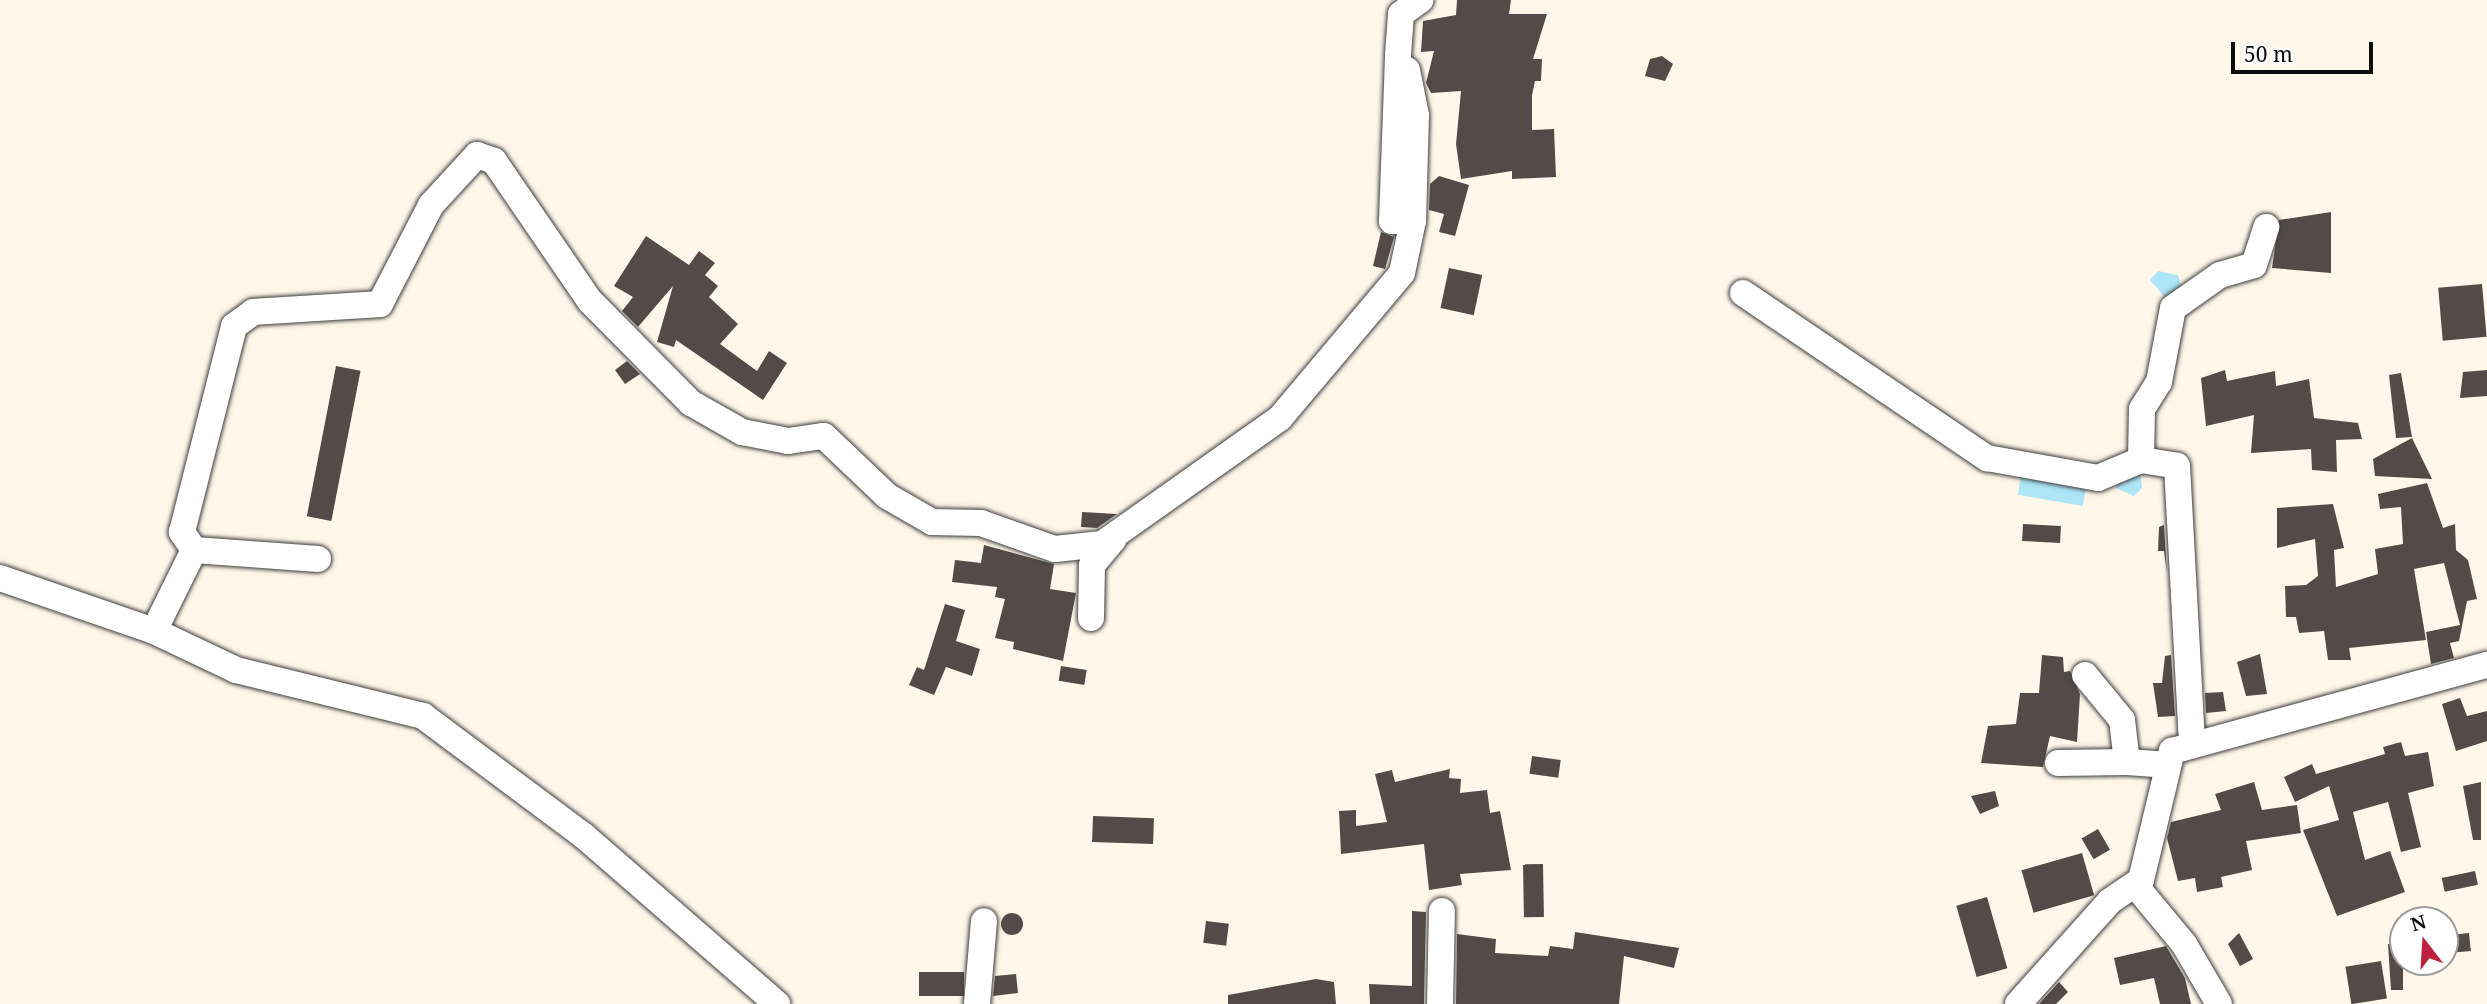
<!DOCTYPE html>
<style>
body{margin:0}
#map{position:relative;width:2487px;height:1004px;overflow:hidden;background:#fff8ea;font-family:"Noto Serif",serif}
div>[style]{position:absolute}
.water>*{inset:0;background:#aee5f7;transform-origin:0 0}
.building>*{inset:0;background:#544b48;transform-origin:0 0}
.round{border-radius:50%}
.roads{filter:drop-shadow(0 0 2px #3e3e3e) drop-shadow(0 0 2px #3e3e3e)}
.minor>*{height:26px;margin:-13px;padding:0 13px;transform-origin:13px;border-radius:13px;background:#fff}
span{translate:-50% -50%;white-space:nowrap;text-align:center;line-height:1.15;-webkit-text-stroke:7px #fff;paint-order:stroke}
.north{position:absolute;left:2389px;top:906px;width:70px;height:70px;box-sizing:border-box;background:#fff;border:2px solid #9d9d9d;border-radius:50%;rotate:343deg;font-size:19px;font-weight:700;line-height:28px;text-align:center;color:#0b0b0b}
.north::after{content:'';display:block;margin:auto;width:24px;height:32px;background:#bd213d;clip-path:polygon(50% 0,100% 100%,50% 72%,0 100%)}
.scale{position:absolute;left:2231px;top:42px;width:142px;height:32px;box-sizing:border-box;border:4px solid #0b0b0b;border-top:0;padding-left:9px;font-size:21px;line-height:24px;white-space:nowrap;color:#0b0b0b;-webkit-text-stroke:5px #fff;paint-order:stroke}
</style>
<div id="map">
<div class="water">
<i style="clip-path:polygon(2158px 271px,2178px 275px,2183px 294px,2170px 303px,2150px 280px)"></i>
<i style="clip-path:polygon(2140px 470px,2142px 488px,2134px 496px,2116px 488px,2117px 476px)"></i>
<i style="left:2022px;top:471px;width:66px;height:24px;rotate:10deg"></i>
</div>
<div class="building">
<i style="clip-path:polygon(1457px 0,1511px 0,1509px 14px,1547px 14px,1533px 59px,1542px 59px,1541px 81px,1535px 81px,1532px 95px,1532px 130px,1554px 129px,1556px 177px,1512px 179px,1512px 171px,1461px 179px,1456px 144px,1461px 91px,1431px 93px,1426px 83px,1434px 51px,1421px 52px,1423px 21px,1456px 15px)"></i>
<i style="clip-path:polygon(1662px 56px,1673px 64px,1665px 81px,1645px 76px,1650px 59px)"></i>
<i style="clip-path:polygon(1439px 176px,1469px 185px,1455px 236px,1439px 232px,1444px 214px,1429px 210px,1430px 184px)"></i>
<i style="clip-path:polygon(2331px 212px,2331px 273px,2272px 268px,2279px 220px)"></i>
<i style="clip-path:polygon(1381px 232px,1394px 237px,1385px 269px,1373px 266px)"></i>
<i style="clip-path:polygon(646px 236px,689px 265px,699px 251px,715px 263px,705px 275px,718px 286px,709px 297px,738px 324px,720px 344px,757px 371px,769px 351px,787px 363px,763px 400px,676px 340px,674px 347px,657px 342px,673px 286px,638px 327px,622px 311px,633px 297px,614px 286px)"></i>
<i style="left:1449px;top:268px;width:34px;height:41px;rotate:12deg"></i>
<i style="left:2482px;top:284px;width:53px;height:44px;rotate:85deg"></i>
<i style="clip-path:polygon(627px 361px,640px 374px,625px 384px,615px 370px)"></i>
<i style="left:336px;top:366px;width:25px;height:153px;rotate:11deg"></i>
<i style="clip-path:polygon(2225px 370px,2227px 381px,2275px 371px,2276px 386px,2309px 379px,2314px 418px,2358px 423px,2362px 439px,2336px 440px,2337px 472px,2312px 470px,2311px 449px,2251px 453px,2254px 415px,2206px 426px,2201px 378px)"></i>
<i style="clip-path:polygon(2487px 370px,2487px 396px,2460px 398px,2463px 372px)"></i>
<i style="clip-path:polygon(2401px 373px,2412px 437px,2396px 438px,2389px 375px)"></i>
<i style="clip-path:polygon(2412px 438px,2432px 479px,2375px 476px,2373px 459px)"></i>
<i style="clip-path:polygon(2427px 483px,2443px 528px,2455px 524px,2456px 550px,2468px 560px,2477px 599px,2467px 601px,2459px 641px,2450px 643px,2454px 658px,2431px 664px,2426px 632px,2460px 625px,2444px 563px,2414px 569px,2426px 640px,2349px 648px,2351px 660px,2328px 660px,2324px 631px,2299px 633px,2296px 617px,2286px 617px,2285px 586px,2306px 585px,2318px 576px,2315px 539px,2277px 548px,2277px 508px,2333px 504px,2344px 548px,2334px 550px,2336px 587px,2378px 574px,2375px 549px,2403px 544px,2401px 507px,2380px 509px,2378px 494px)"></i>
<i style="clip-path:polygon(1082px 512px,1117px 514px,1097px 528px,1081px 527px)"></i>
<i style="left:2023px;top:524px;width:38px;height:17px;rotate:3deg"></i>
<i style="clip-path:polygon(2164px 525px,2167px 573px,2164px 551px,2158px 551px,2159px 527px)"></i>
<i style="clip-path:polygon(984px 545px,1054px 564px,1050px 589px,1076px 593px,1063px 661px,1013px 649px,1014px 642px,995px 638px,1005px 599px,995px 597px,997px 587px,952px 582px,955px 560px,981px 563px)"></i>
<i style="clip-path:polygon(945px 604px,965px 610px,956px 641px,980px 649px,972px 676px,946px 667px,934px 695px,909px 685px,917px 667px,924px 670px)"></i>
<i style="clip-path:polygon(2260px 654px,2267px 694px,2246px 696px,2237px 662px)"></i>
<i style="clip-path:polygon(2042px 655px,2063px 657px,2064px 672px,2070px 671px,2080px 694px,2077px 742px,2050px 736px,2043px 767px,1981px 763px,1988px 726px,2016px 724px,2020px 693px,2039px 693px)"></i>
<i style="clip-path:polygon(2171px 655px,2175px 716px,2158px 717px,2153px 683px,2162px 683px,2165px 656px)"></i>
<i style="left:1061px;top:666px;width:26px;height:15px;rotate:9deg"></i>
<i style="clip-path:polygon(2223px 692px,2226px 711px,2206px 713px,2205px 693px)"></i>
<i style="clip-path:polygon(2460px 698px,2467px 716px,2487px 711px,2487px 741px,2456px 751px,2442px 704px)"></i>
<i style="clip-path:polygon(2401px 742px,2405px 756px,2428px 752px,2434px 786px,2408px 793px,2421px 847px,2401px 852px,2388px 802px,2353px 812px,2365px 860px,2390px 851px,2405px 892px,2337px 916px,2303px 830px,2339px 820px,2329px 786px,2295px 802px,2284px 777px,2312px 764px,2316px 774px,2385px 754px,2383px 747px)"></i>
<i style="left:1532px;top:756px;width:29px;height:18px;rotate:8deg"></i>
<i style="clip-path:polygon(1450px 769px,1449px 778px,1461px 779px,1460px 793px,1487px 790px,1490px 813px,1500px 811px,1511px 870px,1460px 874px,1462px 885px,1429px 890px,1424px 844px,1341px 854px,1339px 811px,1356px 810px,1356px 826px,1387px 822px,1375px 774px,1392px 770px,1395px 782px)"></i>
<i style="clip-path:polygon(2254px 782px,2262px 810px,2297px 805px,2301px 833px,2246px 841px,2252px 870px,2221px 877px,2223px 887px,2197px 892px,2195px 878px,2178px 881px,2167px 838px,2171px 822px,2221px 810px,2215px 794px)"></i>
<i style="clip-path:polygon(2481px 782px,2481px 840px,2473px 840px,2463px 786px)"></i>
<i style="clip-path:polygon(1995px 791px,1999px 806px,1980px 814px,1971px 796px)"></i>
<i style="left:1093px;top:816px;width:61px;height:26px;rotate:2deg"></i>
<i style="left:2098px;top:829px;width:24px;height:19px;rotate:60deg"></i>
<i style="left:2082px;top:853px;width:44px;height:63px;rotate:74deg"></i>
<i style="left:1543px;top:864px;width:53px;height:20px;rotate:89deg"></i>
<i style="left:2475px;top:871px;width:14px;height:34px;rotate:78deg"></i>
<i style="left:1987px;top:897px;width:74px;height:32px;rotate:74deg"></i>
<i style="clip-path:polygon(1412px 911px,1426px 912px,1424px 1004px,1370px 1004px,1369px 984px,1412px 986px)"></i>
<i class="round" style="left:1001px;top:913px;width:22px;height:22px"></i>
<i style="left:1206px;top:921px;width:23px;height:22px;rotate:7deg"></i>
<i style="clip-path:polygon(1575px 932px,1679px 948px,1674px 968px,1624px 956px,1619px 1004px,1456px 1004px,1457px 934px,1496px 939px,1495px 953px,1548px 956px,1550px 946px,1573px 949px)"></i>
<i style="clip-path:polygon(2239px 933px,2253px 959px,2240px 966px,2228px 944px)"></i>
<i style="left:2469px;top:933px;width:18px;height:14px;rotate:84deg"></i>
<i style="clip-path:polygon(2403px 942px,2403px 990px,2391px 990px,2388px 944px)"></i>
<i style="clip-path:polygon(2166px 946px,2185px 978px,2191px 1004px,2160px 1004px,2154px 978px,2120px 985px,2114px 958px)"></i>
<i style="left:2381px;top:961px;width:38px;height:36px;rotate:81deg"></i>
<i style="left:919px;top:972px;width:45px;height:24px"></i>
<i style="clip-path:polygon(1016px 974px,1018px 993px,993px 996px,995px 976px)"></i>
<i style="clip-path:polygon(1316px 979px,1334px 982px,1336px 1004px,1228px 1004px,1228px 995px)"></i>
<i style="clip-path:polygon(2059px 982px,2068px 992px,2056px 1004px,2039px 1004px)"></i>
</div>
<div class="roads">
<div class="minor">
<i style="left:1407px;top:70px;width:46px;rotate:78.7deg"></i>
<i style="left:1416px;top:115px;width:106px;rotate:91.6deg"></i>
<i style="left:1743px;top:293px;width:295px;rotate:34.1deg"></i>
<i style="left:1987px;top:458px;width:113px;rotate:10.2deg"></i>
<i style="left:2098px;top:478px;width:47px;rotate:-22.7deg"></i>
<i style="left:2141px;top:460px;width:36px;rotate:9deg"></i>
<i style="left:2177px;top:466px;width:278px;rotate:86.9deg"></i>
<i style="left:2141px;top:460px;width:51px;rotate:-88.9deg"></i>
<i style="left:2142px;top:409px;width:32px;rotate:-58deg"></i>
<i style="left:2159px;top:382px;width:75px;rotate:-79.3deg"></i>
<i style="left:2173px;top:308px;width:57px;rotate:-35.1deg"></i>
<i style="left:2220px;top:275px;width:35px;rotate:-16deg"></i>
<i style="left:2254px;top:265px;width:40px;rotate:-72deg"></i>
<i style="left:318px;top:559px;width:124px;rotate:-175.8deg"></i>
<i style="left:194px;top:550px;width:22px;rotate:-124deg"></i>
<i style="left:182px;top:532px;width:212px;rotate:-75.8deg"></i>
<i style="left:234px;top:326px;width:24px;rotate:-36deg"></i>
<i style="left:253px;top:312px;width:127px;rotate:-3.6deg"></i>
<i style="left:380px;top:304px;width:111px;rotate:-62.7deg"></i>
<i style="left:431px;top:205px;width:68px;rotate:-47.4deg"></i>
<i style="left:477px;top:155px;width:18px;rotate:19deg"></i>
<i style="left:494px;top:161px;width:170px;rotate:55.6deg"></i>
<i style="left:590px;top:301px;width:144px;rotate:45.3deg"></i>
<i style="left:691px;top:403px;width:59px;rotate:29.6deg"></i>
<i style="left:742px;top:432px;width:47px;rotate:11.1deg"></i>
<i style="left:788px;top:441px;width:36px;rotate:-8deg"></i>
<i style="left:824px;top:436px;width:87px;rotate:43.6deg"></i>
<i style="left:887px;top:496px;width:52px;rotate:30deg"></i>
<i style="left:932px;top:522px;width:49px;rotate:1.2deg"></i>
<i style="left:981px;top:523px;width:78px;rotate:19.4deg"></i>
<i style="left:1055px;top:549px;width:47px;rotate:-6.1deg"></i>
<i style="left:1102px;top:544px;width:218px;rotate:-35.3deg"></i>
<i style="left:1280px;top:418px;width:189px;rotate:-49.9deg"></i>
<i style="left:1402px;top:273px;width:53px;rotate:-78.1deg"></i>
<i style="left:1413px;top:221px;width:21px;rotate:180deg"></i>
<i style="left:1392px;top:221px;width:166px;rotate:-87.9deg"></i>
<i style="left:1398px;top:55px;width:41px;rotate:-85.8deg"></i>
<i style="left:1401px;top:14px;width:24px;rotate:-36deg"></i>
<i style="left:0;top:578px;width:163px;rotate:19deg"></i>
<i style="left:154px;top:631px;width:91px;rotate:25.4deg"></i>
<i style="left:236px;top:670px;width:193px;rotate:13.8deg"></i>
<i style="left:423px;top:716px;width:201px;rotate:36.7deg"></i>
<i style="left:584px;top:836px;width:256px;rotate:41deg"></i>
<i style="left:1091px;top:618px;width:53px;rotate:-88.9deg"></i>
<i style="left:1092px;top:565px;width:33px;rotate:-50deg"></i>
<i style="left:154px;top:631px;width:90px;rotate:-63.7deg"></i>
<i style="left:2085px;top:675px;width:58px;rotate:50.6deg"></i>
<i style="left:2122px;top:720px;width:42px;rotate:83.2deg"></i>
<i style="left:2127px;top:762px;width:39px;rotate:4deg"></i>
<i style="left:2058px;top:763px;width:69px;rotate:-0.8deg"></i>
<i style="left:2135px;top:885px;width:77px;rotate:50.3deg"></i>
<i style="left:2184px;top:944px;width:69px;rotate:59.7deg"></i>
<i style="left:977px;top:1004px;width:83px;rotate:-85.2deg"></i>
<i style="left:1440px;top:1004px;width:93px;rotate:-88.8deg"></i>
<i style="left:2018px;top:1004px;width:138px;rotate:-48.2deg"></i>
<i style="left:2110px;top:901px;width:37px;rotate:-34deg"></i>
<i style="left:2141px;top:880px;width:133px;rotate:-76.5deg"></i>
<i style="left:2172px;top:751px;width:327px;rotate:-15.3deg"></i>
</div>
</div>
<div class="north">N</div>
<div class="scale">50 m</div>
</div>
